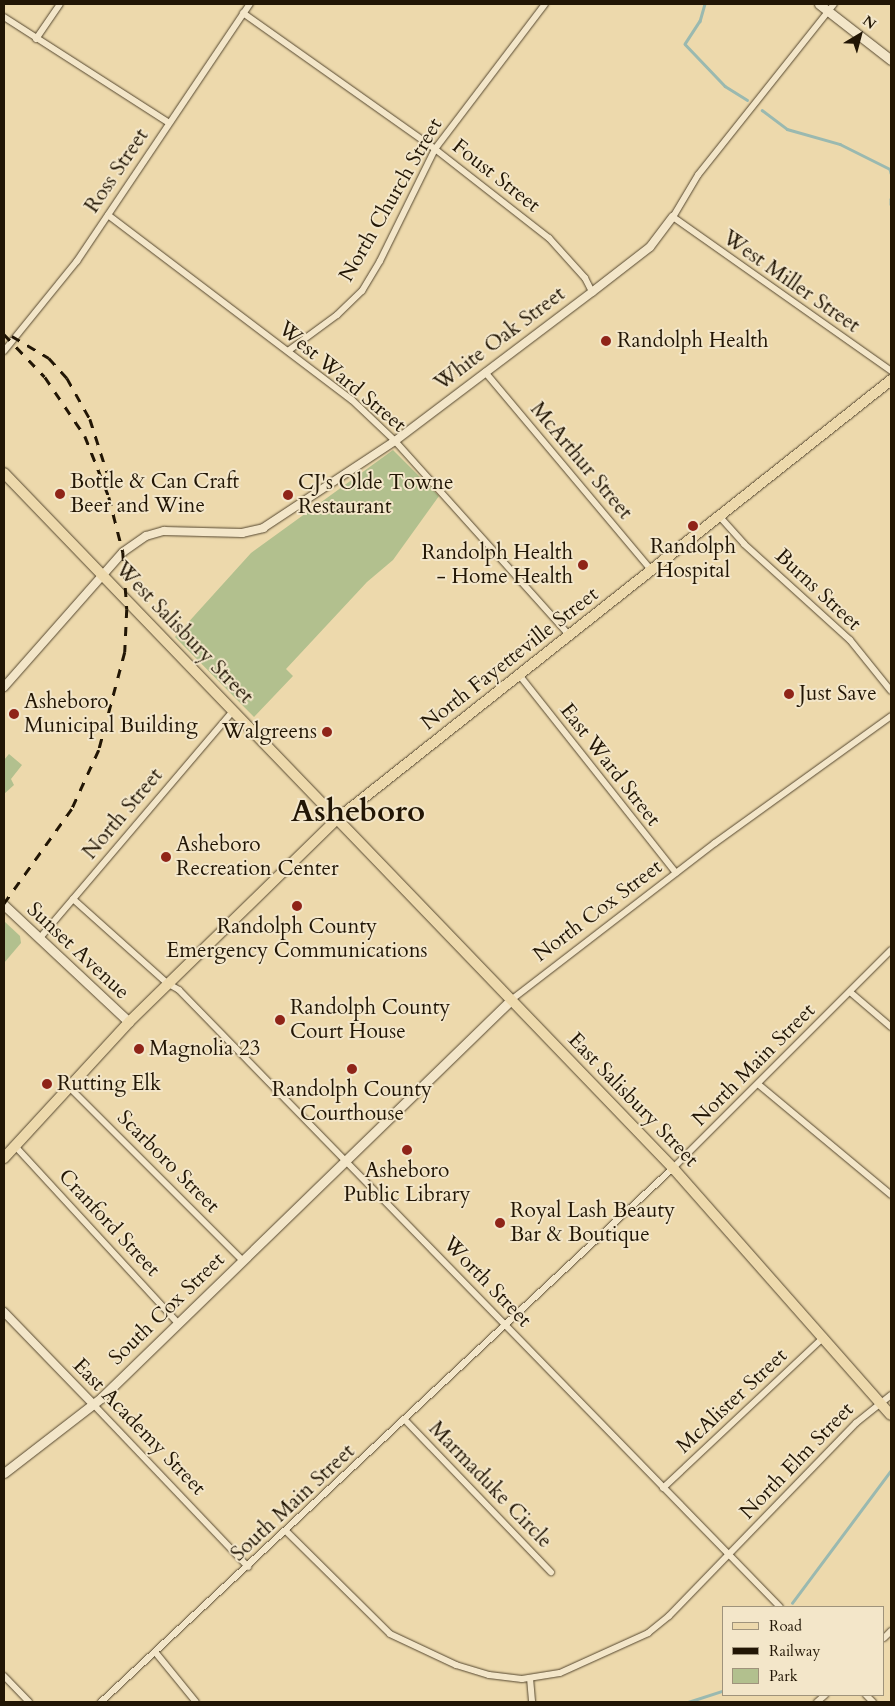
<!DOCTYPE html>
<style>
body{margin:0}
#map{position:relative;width:895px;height:1706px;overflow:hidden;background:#edd9ac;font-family:Cardo,serif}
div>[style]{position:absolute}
.green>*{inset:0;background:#b2c08e}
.stream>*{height:2.5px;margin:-1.25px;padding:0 1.25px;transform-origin:1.25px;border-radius:1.25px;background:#9ab9b0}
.roads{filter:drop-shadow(0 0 1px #55472f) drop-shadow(0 0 1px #55472f)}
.minor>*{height:6px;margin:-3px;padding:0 3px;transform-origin:3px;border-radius:3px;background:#f3e6c9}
.tertiary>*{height:8px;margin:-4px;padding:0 4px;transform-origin:4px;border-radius:4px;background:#f3e6c9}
.secondary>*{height:9px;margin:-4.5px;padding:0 4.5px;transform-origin:4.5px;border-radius:4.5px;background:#f3e6c9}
.primary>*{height:10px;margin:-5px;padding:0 5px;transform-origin:5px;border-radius:5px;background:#edd9ac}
.rail>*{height:2.5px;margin-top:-1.25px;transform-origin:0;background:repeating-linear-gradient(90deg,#221605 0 9px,transparent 0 18px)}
.dots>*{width:14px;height:14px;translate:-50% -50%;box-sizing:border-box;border:2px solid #f3e6c9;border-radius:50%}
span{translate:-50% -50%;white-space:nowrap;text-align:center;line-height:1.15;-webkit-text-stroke:4px #f3e6c9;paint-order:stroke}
.street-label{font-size:21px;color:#221605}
.poi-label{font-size:21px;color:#221605}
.left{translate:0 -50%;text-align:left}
.right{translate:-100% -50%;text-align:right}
.town-label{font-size:31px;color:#221605;font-weight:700}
.frame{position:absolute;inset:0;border:5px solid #221605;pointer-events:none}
.legend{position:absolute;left:722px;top:1606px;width:162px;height:90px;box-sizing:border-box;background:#f3e6c9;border:1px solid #9f937b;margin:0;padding:6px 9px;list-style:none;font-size:15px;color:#221605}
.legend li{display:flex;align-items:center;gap:10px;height:25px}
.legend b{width:25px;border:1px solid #9f937b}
.north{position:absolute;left:835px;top:10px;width:50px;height:50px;-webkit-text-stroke:4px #f3e6c9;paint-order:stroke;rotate:37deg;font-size:14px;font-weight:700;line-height:20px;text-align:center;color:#221605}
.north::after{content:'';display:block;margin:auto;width:18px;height:22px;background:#221605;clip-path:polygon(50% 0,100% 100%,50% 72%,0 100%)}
</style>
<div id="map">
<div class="green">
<i style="clip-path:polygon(393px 450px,439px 496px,393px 560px,367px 582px,286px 669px,293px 676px,254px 717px,175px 637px,251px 553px)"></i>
<i style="clip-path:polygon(9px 754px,22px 765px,11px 779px,14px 785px,4px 794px,4px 760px)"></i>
<i style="clip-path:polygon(4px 921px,20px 936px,21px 943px,4px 963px)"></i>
</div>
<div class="stream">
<i style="left:705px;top:4px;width:18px;rotate:106deg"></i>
<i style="left:700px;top:21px;width:27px;rotate:123deg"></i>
<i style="left:685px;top:44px;width:58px;rotate:46.4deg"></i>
<i style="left:725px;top:86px;width:26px;rotate:32deg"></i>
<i style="left:762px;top:110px;width:31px;rotate:37deg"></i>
<i style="left:787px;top:129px;width:55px;rotate:15.8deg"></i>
<i style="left:840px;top:144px;width:56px;rotate:26.6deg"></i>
<i style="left:890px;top:169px;width:4px;rotate:76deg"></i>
<i style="left:891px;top:199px;width:5px;rotate:90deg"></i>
<i style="left:792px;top:1603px;width:166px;rotate:-53.3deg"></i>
<i style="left:688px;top:1702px;width:38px;rotate:-18deg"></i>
</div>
<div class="roads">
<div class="minor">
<i style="left:834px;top:4px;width:218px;rotate:128.5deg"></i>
<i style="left:698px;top:175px;width:49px;rotate:120.8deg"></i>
<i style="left:673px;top:217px;width:267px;rotate:35.2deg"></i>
<i style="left:243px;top:13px;width:235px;rotate:35.3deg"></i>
<i style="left:435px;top:149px;width:145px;rotate:38deg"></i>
<i style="left:549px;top:238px;width:54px;rotate:48deg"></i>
<i style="left:585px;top:278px;width:16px;rotate:63deg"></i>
<i style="left:4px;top:17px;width:196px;rotate:32.7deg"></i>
<i style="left:36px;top:39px;width:42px;rotate:-55.6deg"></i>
<i style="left:108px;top:215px;width:306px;rotate:37.2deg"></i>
<i style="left:352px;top:400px;width:59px;rotate:43.6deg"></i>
<i style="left:395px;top:441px;width:262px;rotate:48.1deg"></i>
<i style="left:4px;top:351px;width:116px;rotate:-51deg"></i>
<i style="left:77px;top:261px;width:310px;rotate:-56.1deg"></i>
<i style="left:288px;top:351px;width:61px;rotate:-36.3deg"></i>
<i style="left:337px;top:315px;width:35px;rotate:-44deg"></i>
<i style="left:362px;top:291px;width:35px;rotate:-59deg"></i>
<i style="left:380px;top:261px;width:125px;rotate:-63.8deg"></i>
<i style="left:435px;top:149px;width:182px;rotate:-52.8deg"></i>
<i style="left:485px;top:372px;width:260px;rotate:50deg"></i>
<i style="left:720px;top:517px;width:36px;rotate:48deg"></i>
<i style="left:744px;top:544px;width:143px;rotate:42.2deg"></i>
<i style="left:850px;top:640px;width:65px;rotate:51.2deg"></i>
<i style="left:520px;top:676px;width:251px;rotate:51.6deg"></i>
<i style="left:73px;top:899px;width:126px;rotate:41.8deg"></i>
<i style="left:167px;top:983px;width:14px;rotate:30deg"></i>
<i style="left:179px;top:990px;width:861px;rotate:45.75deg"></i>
<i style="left:39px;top:939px;width:299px;rotate:-49.6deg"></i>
<i style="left:850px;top:992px;width:54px;rotate:40.5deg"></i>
<i style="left:511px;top:1000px;width:257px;rotate:-37.6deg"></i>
<i style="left:715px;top:843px;width:217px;rotate:-35.8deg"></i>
<i style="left:758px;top:1084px;width:173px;rotate:39.8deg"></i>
<i style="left:69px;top:1087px;width:245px;rotate:45deg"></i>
<i style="left:15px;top:1146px;width:241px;rotate:47.4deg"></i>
<i style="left:93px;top:1404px;width:225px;rotate:46.4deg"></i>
<i style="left:405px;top:1420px;width:211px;rotate:46.2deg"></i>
<i style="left:663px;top:1488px;width:219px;rotate:-43.2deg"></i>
<i style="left:286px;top:1531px;width:146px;rotate:44.7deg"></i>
<i style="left:390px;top:1634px;width:73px;rotate:25.2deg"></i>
<i style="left:456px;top:1665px;width:34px;rotate:17deg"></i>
<i style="left:489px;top:1675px;width:33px;rotate:7deg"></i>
<i style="left:522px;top:1679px;width:38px;rotate:-9deg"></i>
<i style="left:560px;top:1673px;width:97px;rotate:-24.4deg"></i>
<i style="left:648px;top:1633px;width:27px;rotate:-39deg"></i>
<i style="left:669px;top:1616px;width:269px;rotate:-45.9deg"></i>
<i style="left:856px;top:1423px;width:45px;rotate:-38.7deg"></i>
<i style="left:884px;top:1638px;width:10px;rotate:-45deg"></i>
<i style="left:156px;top:1653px;width:63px;rotate:50.8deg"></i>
<i style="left:4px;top:1676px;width:36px;rotate:46deg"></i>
<i style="left:530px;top:1678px;width:24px;rotate:85deg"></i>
<i style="left:866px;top:1695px;width:10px;rotate:45deg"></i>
<i style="left:101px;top:1702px;width:783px;rotate:-43.03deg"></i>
<i style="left:673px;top:1168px;width:308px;rotate:-45deg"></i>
<i style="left:817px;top:1702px;width:11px;rotate:-41deg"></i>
</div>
<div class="tertiary">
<i style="left:4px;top:687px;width:180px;rotate:-48.6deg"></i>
<i style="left:123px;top:552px;width:28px;rotate:-35deg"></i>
<i style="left:146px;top:536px;width:19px;rotate:-16deg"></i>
<i style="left:164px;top:531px;width:78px;rotate:1.5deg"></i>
<i style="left:242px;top:533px;width:22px;rotate:-13deg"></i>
<i style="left:263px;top:528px;width:158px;rotate:-33.4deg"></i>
<i style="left:395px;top:441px;width:247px;rotate:-37.1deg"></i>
<i style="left:592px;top:292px;width:73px;rotate:-37.8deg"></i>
<i style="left:650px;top:247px;width:38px;rotate:-53deg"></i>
<i style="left:4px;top:1312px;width:128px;rotate:45.9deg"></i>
</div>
<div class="secondary">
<i style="left:819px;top:4px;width:91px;rotate:37.9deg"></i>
<i style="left:4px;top:905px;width:171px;rotate:43.1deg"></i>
<i style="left:4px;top:1473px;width:123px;rotate:-37.7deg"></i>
<i style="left:101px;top:1398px;width:571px;rotate:-44.15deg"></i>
</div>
<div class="primary">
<i style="left:4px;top:473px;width:965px;rotate:46.09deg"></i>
<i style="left:673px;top:1168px;width:329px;rotate:48.6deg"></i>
<i style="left:4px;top:1158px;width:185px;rotate:-47.4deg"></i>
<i style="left:129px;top:1022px;width:291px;rotate:-44.3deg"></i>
<i style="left:337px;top:819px;width:707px;rotate:-38.39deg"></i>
</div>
</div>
<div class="rail">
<i style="left:4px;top:334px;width:59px;rotate:46.4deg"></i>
<i style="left:45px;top:377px;width:71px;rotate:55.9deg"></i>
<i style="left:85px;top:436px;width:66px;rotate:68.5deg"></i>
<i style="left:109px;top:497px;width:57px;rotate:75.7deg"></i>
<i style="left:123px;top:552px;width:57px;rotate:86deg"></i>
<i style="left:127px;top:609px;width:43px;rotate:92.7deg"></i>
<i style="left:125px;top:652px;width:101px;rotate:104.9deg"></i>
<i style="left:99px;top:750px;width:65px;rotate:114.6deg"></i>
<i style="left:72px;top:809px;width:117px;rotate:125.6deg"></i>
<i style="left:12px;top:336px;width:43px;rotate:30.7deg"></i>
<i style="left:49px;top:358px;width:27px;rotate:48deg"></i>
<i style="left:67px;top:378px;width:47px;rotate:60.7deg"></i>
<i style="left:90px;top:419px;width:56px;rotate:72.2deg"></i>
</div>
<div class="dots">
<i style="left:606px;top:341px;background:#8f2418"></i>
<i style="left:60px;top:494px;background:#8f2418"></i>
<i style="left:288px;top:495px;background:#8f2418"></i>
<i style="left:693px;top:526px;background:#8f2418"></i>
<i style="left:583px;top:565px;background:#8f2418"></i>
<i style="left:789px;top:694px;background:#8f2418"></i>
<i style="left:14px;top:714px;background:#8f2418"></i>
<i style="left:327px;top:732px;background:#8f2418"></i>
<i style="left:166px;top:857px;background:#8f2418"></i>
<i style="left:297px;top:906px;background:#8f2418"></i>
<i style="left:280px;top:1020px;background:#8f2418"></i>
<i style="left:139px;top:1049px;background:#8f2418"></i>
<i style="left:352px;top:1069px;background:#8f2418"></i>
<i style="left:47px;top:1084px;background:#8f2418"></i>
<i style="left:407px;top:1150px;background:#8f2418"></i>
<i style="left:500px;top:1223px;background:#8f2418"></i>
</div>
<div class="street-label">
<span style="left:117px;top:171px;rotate:-56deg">Ross Street</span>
<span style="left:496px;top:176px;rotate:38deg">Foust Street</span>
<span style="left:391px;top:200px;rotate:-60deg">North Church Street</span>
<span style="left:791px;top:282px;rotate:35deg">West Miller Street</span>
<span style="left:500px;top:339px;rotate:-37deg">White Oak Street</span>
<span style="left:342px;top:377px;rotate:40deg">West Ward Street</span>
<span style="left:581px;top:461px;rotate:50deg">McArthur Street</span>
<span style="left:818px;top:590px;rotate:43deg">Burns Street</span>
<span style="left:184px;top:633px;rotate:46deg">West Salisbury Street</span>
<span style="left:510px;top:659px;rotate:-38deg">North Fayetteville Street</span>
<span style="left:610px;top:765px;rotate:52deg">East Ward Street</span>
<span style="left:123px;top:814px;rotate:-50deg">North Street</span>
<span style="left:598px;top:911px;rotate:-37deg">North Cox Street</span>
<span style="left:78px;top:951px;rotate:43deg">Sunset Avenue</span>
<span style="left:754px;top:1065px;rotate:-45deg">North Main Street</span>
<span style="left:633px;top:1100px;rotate:46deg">East Salisbury Street</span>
<span style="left:168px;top:1162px;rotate:45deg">Scarboro Street</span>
<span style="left:109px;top:1223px;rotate:47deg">Cranford Street</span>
<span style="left:487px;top:1282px;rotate:46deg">Worth Street</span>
<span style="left:167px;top:1309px;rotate:-44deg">South Cox Street</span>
<span style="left:732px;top:1401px;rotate:-43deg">McAlister Street</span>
<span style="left:139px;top:1427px;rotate:46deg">East Academy Street</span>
<span style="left:797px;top:1461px;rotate:-46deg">North Elm Street</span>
<span style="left:490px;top:1485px;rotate:46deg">Marmaduke Circle</span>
<span style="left:293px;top:1503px;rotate:-43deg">South Main Street</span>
</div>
<div class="poi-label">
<span class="left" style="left:617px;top:341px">Randolph Health</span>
<span class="left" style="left:70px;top:494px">Bottle &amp; Can Craft<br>Beer and Wine</span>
<span class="left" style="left:298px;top:495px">CJ's Olde Towne<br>Restaurant</span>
<span style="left:693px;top:559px">Randolph<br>Hospital</span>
<span class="right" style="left:573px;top:565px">Randolph Health<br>- Home Health</span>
<span class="left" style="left:799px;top:694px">Just Save</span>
<span class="left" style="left:24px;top:714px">Asheboro<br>Municipal Building</span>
<span class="right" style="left:317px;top:732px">Walgreens</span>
<span class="left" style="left:176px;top:857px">Asheboro<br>Recreation Center</span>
<span style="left:297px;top:939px">Randolph County<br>Emergency Communications</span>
<span class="left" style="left:290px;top:1020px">Randolph County<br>Court House</span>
<span class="left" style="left:149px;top:1049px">Magnolia 23</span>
<span class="left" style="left:57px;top:1084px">Rutting Elk</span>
<span style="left:352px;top:1102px">Randolph County<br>Courthouse</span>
<span style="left:407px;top:1183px">Asheboro<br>Public Library</span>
<span class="left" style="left:510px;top:1223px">Royal Lash Beauty<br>Bar &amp; Boutique</span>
</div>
<div class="town-label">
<span style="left:358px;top:812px">Asheboro</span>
</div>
<div class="frame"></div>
<ul class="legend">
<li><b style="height:6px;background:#edd9ac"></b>Road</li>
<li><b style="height:6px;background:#221605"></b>Railway</li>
<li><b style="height:14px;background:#b2c08e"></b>Park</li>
</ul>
<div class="north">N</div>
</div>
